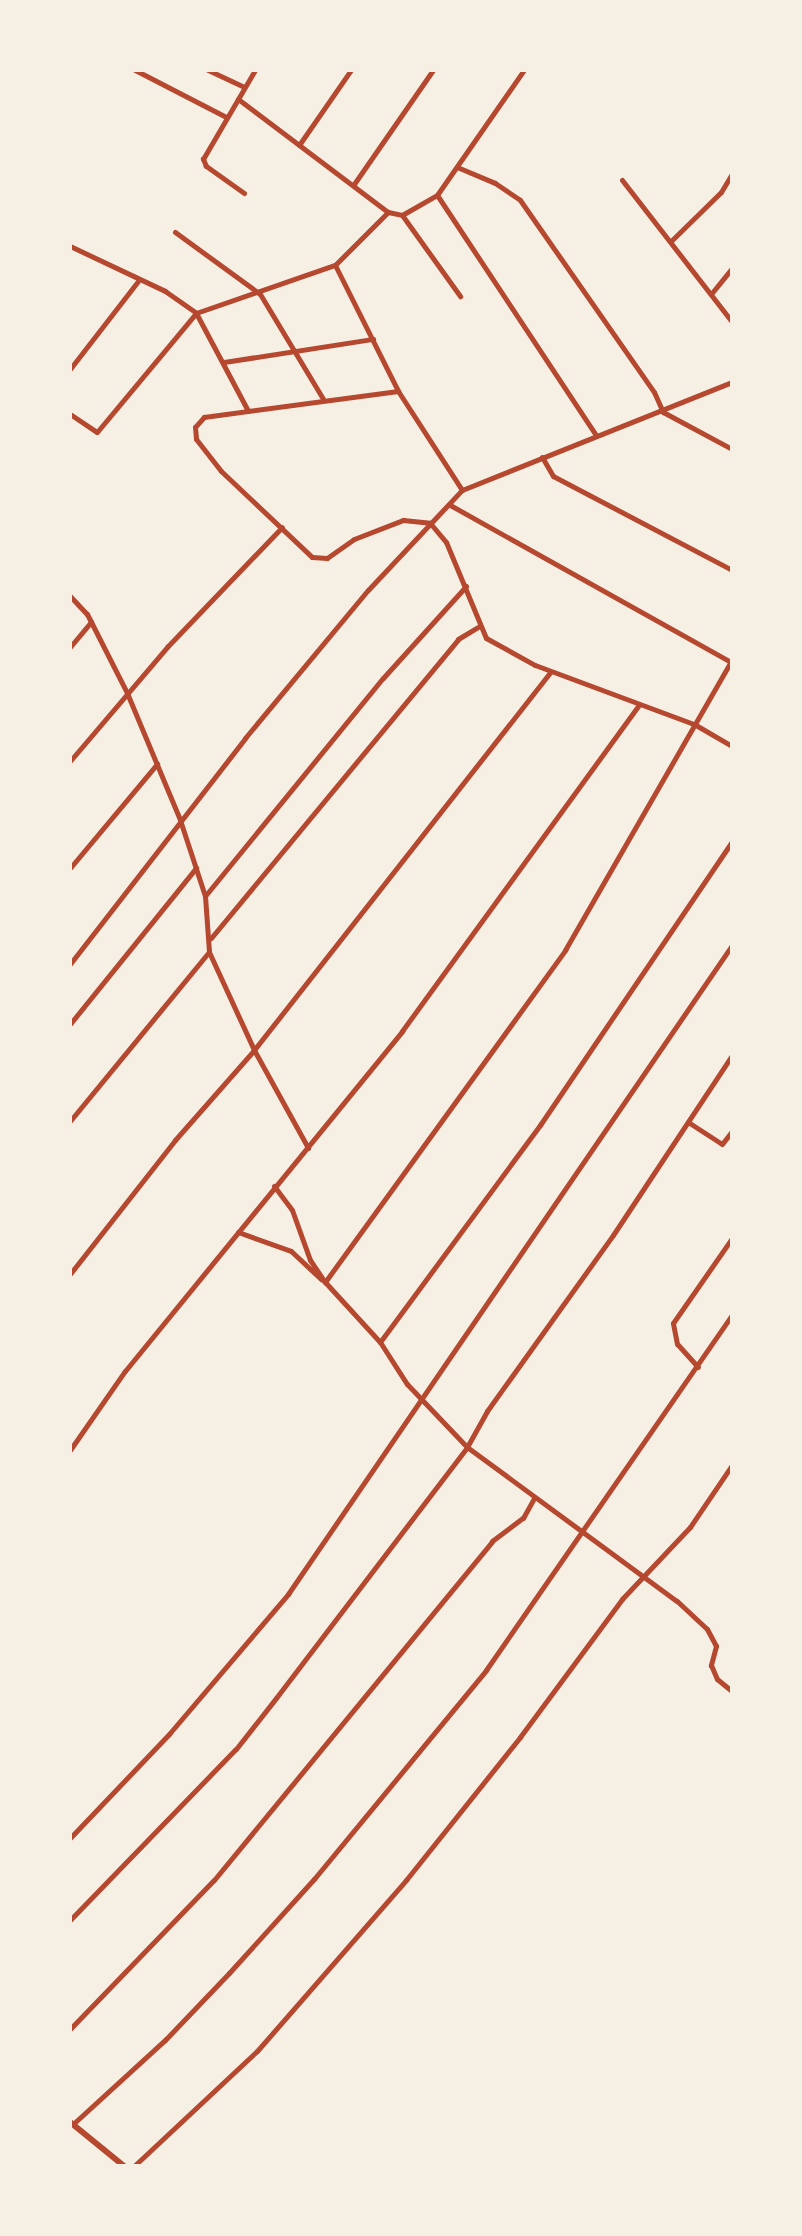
<!DOCTYPE html>
<style>
body{margin:0}
#map{position:relative;width:802px;height:2236px;overflow:hidden;background:#f6efe4;font-family:"PT Sans",sans-serif}
div>[style]{position:absolute}
.minor>*{height:5px;margin:-2.5px;padding:0 2.5px;transform-origin:2.5px;border-radius:2.5px;background:#b5482f}
.tertiary>*{height:6px;margin:-3px;padding:0 3px;transform-origin:3px;border-radius:3px;background:#b5482f}
span{translate:-50% -50%;white-space:nowrap;text-align:center;line-height:1.15;-webkit-text-stroke:7px #f6efe4;paint-order:stroke}
.frame{position:absolute;inset:0;border:72px solid #f6efe4;pointer-events:none}
</style>
<div id="map">
<div class="minor">
<i style="left:135px;top:70px;width:102px;rotate:27.3deg"></i>
<i style="left:208px;top:70px;width:40px;rotate:25deg"></i>
<i style="left:238px;top:99px;width:188px;rotate:37deg"></i>
<i style="left:388px;top:212px;width:14px;rotate:12deg"></i>
<i style="left:402px;top:215px;width:100px;rotate:54.4deg"></i>
<i style="left:299px;top:145px;width:91px;rotate:-55.3deg"></i>
<i style="left:457px;top:167px;width:41px;rotate:22.8deg"></i>
<i style="left:495px;top:183px;width:30px;rotate:34deg"></i>
<i style="left:520px;top:200px;width:234px;rotate:55.1deg"></i>
<i style="left:654px;top:392px;width:22px;rotate:66deg"></i>
<i style="left:663px;top:412px;width:78px;rotate:28.2deg"></i>
<i style="left:622px;top:180px;width:180px;rotate:52.2deg"></i>
<i style="left:354px;top:184px;width:139px;rotate:-55.3deg"></i>
<i style="left:244px;top:193px;width:47px;rotate:-144.6deg"></i>
<i style="left:206px;top:166px;width:8px;rotate:-113deg"></i>
<i style="left:203px;top:159px;width:103px;rotate:-59.7deg"></i>
<i style="left:437px;top:195px;width:288px;rotate:56.5deg"></i>
<i style="left:402px;top:215px;width:40px;rotate:-29.7deg"></i>
<i style="left:437px;top:195px;width:152px;rotate:-55.2deg"></i>
<i style="left:175px;top:232px;width:105px;rotate:36.1deg"></i>
<i style="left:260px;top:294px;width:122px;rotate:59deg"></i>
<i style="left:671px;top:241px;width:70px;rotate:-44.4deg"></i>
<i style="left:721px;top:192px;width:21px;rotate:-59deg"></i>
<i style="left:70px;top:246px;width:105px;rotate:25.3deg"></i>
<i style="left:165px;top:291px;width:38px;rotate:35deg"></i>
<i style="left:196px;top:313px;width:111px;rotate:62deg"></i>
<i style="left:335px;top:265px;width:141px;rotate:63.4deg"></i>
<i style="left:398px;top:391px;width:118px;rotate:57.1deg"></i>
<i style="left:711px;top:294px;width:33px;rotate:-51deg"></i>
<i style="left:224px;top:362px;width:151px;rotate:-8.8deg"></i>
<i style="left:70px;top:369px;width:111px;rotate:-52.3deg"></i>
<i style="left:398px;top:391px;width:196px;rotate:172.4deg"></i>
<i style="left:204px;top:417px;width:13px;rotate:132deg"></i>
<i style="left:195px;top:427px;width:12px;rotate:85deg"></i>
<i style="left:196px;top:439px;width:41px;rotate:52deg"></i>
<i style="left:221px;top:471px;width:125px;rotate:43.4deg"></i>
<i style="left:312px;top:557px;width:15px;rotate:4deg"></i>
<i style="left:327px;top:558px;width:33px;rotate:-35deg"></i>
<i style="left:354px;top:539px;width:53px;rotate:-21.2deg"></i>
<i style="left:403px;top:520px;width:27px;rotate:6deg"></i>
<i style="left:430px;top:523px;width:25px;rotate:50deg"></i>
<i style="left:446px;top:542px;width:104px;rotate:67.4deg"></i>
<i style="left:486px;top:638px;width:56px;rotate:28.9deg"></i>
<i style="left:535px;top:665px;width:170px;rotate:20.4deg"></i>
<i style="left:694px;top:724px;width:44px;rotate:30.1deg"></i>
<i style="left:70px;top:414px;width:32px;rotate:34deg"></i>
<i style="left:97px;top:432px;width:155px;rotate:-50.2deg"></i>
<i style="left:196px;top:313px;width:147px;rotate:-19.1deg"></i>
<i style="left:335px;top:265px;width:75px;rotate:-45deg"></i>
<i style="left:542px;top:457px;width:22px;rotate:60deg"></i>
<i style="left:553px;top:476px;width:202px;rotate:27.7deg"></i>
<i style="left:450px;top:505px;width:322px;rotate:29.2deg"></i>
<i style="left:70px;top:596px;width:25px;rotate:47deg"></i>
<i style="left:87px;top:614px;width:89px;rotate:63.1deg"></i>
<i style="left:127px;top:693px;width:138px;rotate:67.3deg"></i>
<i style="left:180px;top:820px;width:80px;rotate:71.8deg"></i>
<i style="left:205px;top:896px;width:56px;rotate:85.9deg"></i>
<i style="left:209px;top:952px;width:108px;rotate:65.3deg"></i>
<i style="left:254px;top:1050px;width:112px;rotate:61.1deg"></i>
<i style="left:70px;top:647px;width:33px;rotate:-50deg"></i>
<i style="left:70px;top:761px;width:150px;rotate:-49.6deg"></i>
<i style="left:167px;top:647px;width:166px;rotate:-46.2deg"></i>
<i style="left:70px;top:868px;width:136px;rotate:-50.1deg"></i>
<i style="left:205px;top:896px;width:281px;rotate:-50.8deg"></i>
<i style="left:383px;top:678px;width:124px;rotate:-47.9deg"></i>
<i style="left:211px;top:938px;width:388px;rotate:-50.4deg"></i>
<i style="left:458px;top:639px;width:23px;rotate:-31deg"></i>
<i style="left:70px;top:964px;width:286px;rotate:-52.2deg"></i>
<i style="left:245px;top:738px;width:192px;rotate:-50.3deg"></i>
<i style="left:368px;top:590px;width:137px;rotate:-46.8deg"></i>
<i style="left:462px;top:490px;width:291px;rotate:-21.8deg"></i>
<i style="left:70px;top:1024px;width:201px;rotate:-51.1deg"></i>
<i style="left:70px;top:1121px;width:219px;rotate:-50.6deg"></i>
<i style="left:688px;top:1122px;width:40px;rotate:32.9deg"></i>
<i style="left:722px;top:1144px;width:16px;rotate:-52deg"></i>
<i style="left:274px;top:1186px;width:30px;rotate:53deg"></i>
<i style="left:292px;top:1210px;width:53px;rotate:70.2deg"></i>
<i style="left:310px;top:1260px;width:27px;rotate:56deg"></i>
<i style="left:325px;top:1282px;width:81px;rotate:47.5deg"></i>
<i style="left:380px;top:1342px;width:50px;rotate:57.3deg"></i>
<i style="left:407px;top:1384px;width:87px;rotate:46.4deg"></i>
<i style="left:467px;top:1447px;width:260px;rotate:36.3deg"></i>
<i style="left:677px;top:1601px;width:41px;rotate:43deg"></i>
<i style="left:707px;top:1629px;width:19px;rotate:62deg"></i>
<i style="left:716px;top:1646px;width:20px;rotate:105deg"></i>
<i style="left:711px;top:1665px;width:15px;rotate:67deg"></i>
<i style="left:717px;top:1679px;width:19px;rotate:39deg"></i>
<i style="left:238px;top:1232px;width:56px;rotate:19.7deg"></i>
<i style="left:291px;top:1251px;width:42px;rotate:43.1deg"></i>
<i style="left:70px;top:1274px;width:170px;rotate:-51.9deg"></i>
<i style="left:175px;top:1140px;width:120px;rotate:-48.7deg"></i>
<i style="left:254px;top:1050px;width:480px;rotate:-51.9deg"></i>
<i style="left:325px;top:1282px;width:410px;rotate:-54.1deg"></i>
<i style="left:565px;top:950px;width:335px;rotate:-60.1deg"></i>
<i style="left:380px;top:1342px;width:270px;rotate:-53.6deg"></i>
<i style="left:540px;top:1125px;width:343px;rotate:-55.9deg"></i>
<i style="left:698px;top:1367px;width:31px;rotate:-132deg"></i>
<i style="left:677px;top:1344px;width:21px;rotate:-101deg"></i>
<i style="left:673px;top:1323px;width:103px;rotate:-55.2deg"></i>
<i style="left:70px;top:1450px;width:96px;rotate:-55.2deg"></i>
<i style="left:125px;top:1371px;width:439px;rotate:-50.8deg"></i>
<i style="left:402px;top:1031px;width:402px;rotate:-54deg"></i>
<i style="left:70px;top:1838px;width:144px;rotate:-46.4deg"></i>
<i style="left:169px;top:1734px;width:184px;rotate:-49.6deg"></i>
<i style="left:288px;top:1594px;width:786px;rotate:-55.62deg"></i>
<i style="left:70px;top:1920px;width:238px;rotate:-45.9deg"></i>
<i style="left:236px;top:1749px;width:65px;rotate:-51.9deg"></i>
<i style="left:276px;top:1698px;width:315px;rotate:-52.7deg"></i>
<i style="left:467px;top:1447px;width:41px;rotate:-60.9deg"></i>
<i style="left:487px;top:1411px;width:216px;rotate:-54.4deg"></i>
<i style="left:613px;top:1235px;width:216px;rotate:-56.5deg"></i>
<i style="left:70px;top:2029px;width:207px;rotate:-46deg"></i>
<i style="left:214px;top:1880px;width:438px;rotate:-50.6deg"></i>
<i style="left:492px;top:1541px;width:39px;rotate:-37deg"></i>
<i style="left:523px;top:1518px;width:23px;rotate:-61deg"></i>
<i style="left:73px;top:2124px;width:125px;rotate:-42.4deg"></i>
<i style="left:165px;top:2040px;width:93px;rotate:-46.3deg"></i>
<i style="left:229px;top:1973px;width:127px;rotate:-47.9deg"></i>
<i style="left:314px;top:1879px;width:271px;rotate:-50.5deg"></i>
<i style="left:486px;top:1670px;width:432px;rotate:-55.3deg"></i>
<i style="left:134px;top:2166px;width:168px;rotate:-43.1deg"></i>
<i style="left:257px;top:2051px;width:227px;rotate:-48.9deg"></i>
<i style="left:406px;top:1880px;width:183px;rotate:-51.4deg"></i>
<i style="left:520px;top:1737px;width:172px;rotate:-53.5deg"></i>
<i style="left:622px;top:1599px;width:99px;rotate:-46.6deg"></i>
<i style="left:690px;top:1527px;width:75px;rotate:-55.9deg"></i>
</div>
<div class="tertiary">
<i style="left:70px;top:2122px;width:70px;rotate:39.2deg"></i>
</div>
<div class="frame"></div>
</div>
